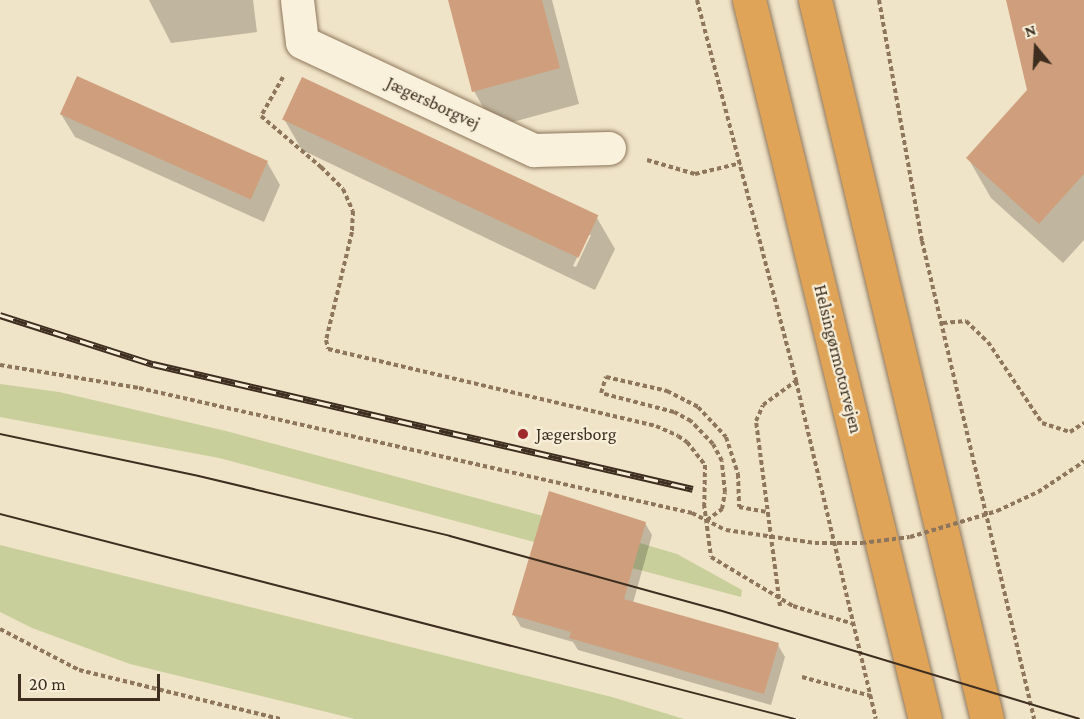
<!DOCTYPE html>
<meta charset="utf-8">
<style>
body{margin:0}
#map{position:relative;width:1084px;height:719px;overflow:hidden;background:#f0e4c8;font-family:"Crimson Pro",serif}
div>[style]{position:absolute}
.green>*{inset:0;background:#c9cf9b}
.shadow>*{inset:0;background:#0003}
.building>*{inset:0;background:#cf9f7d;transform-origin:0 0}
.path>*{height:4px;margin-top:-2px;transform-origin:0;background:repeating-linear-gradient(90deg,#8d765c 0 4.5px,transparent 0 7.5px)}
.roads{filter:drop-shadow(0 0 2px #8d765c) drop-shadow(0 0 2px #8d765c)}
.street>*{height:33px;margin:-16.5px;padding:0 16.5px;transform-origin:16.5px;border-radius:16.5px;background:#faf1dc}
.highway>*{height:33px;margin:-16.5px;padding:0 16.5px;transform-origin:16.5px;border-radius:16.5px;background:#e0a458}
.tram>*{height:1.5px;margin:-0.75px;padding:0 0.75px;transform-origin:0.75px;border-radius:0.75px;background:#3d2e20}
.rail>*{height:7px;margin-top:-3.5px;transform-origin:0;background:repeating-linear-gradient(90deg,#f7eed8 0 14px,#3d2e20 0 28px);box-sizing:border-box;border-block:2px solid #3d2e20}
.path-bridge>*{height:4px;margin-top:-2px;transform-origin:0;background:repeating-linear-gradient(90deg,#8d765c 0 4.5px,transparent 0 7.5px)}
.dots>*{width:16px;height:16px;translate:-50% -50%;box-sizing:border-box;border:3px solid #f7eed8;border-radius:50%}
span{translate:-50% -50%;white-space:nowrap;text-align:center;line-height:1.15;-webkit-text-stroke:4.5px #f7eed8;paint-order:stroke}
.street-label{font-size:18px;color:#3d2e20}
.poi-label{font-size:18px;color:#3d2e20}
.left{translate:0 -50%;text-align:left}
.north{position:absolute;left:1006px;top:18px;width:60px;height:60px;-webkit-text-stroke:4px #f7eed8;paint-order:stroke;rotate:342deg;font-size:16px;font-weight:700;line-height:24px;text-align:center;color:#3d2e20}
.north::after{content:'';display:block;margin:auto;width:21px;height:27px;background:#3d2e20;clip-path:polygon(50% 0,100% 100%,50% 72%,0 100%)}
.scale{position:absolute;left:18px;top:674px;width:142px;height:27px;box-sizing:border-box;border:3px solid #3d2e20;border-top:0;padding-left:8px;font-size:18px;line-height:21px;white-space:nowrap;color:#3d2e20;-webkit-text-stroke:4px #f7eed8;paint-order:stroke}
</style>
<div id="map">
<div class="green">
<i style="clip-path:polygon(0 384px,59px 392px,226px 431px,603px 532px,677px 554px,742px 590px,741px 597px,219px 458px,0 417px)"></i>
<i style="clip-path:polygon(0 545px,612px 697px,684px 719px,355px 719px,130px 664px,32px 628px,0 612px)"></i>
</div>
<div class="shadow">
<i style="clip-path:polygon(149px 0,253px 0,257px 32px,171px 43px)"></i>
<i style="clip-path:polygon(450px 0,552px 0,579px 104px,494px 127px,474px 91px)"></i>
<i style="clip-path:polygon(1007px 0,1084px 0,1084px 240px,1063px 263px,991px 198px,968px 158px,1029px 91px)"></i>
<i style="clip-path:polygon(61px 114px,267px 162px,280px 185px,264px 222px,75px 137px)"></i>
<i style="clip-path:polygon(evenodd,284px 119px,597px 218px,615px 249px,595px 290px,302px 150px,284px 119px,588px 235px,591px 235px,576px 267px,573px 266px,588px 235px)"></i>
<i style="clip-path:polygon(645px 523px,652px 535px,633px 603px,778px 645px,785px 657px,771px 705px,578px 650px,573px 642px,521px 627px,514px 615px)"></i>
</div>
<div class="building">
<i style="clip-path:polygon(448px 0,542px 0,560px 68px,472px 92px)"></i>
<i style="clip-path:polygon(1006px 0,1084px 0,1084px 174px,1039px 224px,966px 158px,1027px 90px)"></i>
<i style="left:77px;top:76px;width:209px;height:42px;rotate:24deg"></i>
<i style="left:302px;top:77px;width:327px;height:47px;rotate:25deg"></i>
<i style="clip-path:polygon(549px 491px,646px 522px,624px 599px,779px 643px,764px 694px,569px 638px,571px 632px,512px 615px)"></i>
</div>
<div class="path">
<i style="left:697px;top:0;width:394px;rotate:75.4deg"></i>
<i style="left:796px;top:381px;width:347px;rotate:76.7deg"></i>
<i style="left:879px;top:0;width:245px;rotate:79.9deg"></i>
<i style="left:922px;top:241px;width:491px;rotate:76.8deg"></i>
<i style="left:283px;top:77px;width:45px;rotate:119.4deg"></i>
<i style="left:261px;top:116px;width:79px;rotate:40.4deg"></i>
<i style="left:321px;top:167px;width:31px;rotate:45deg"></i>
<i style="left:343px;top:189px;width:24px;rotate:66deg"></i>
<i style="left:353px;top:211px;width:21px;rotate:93deg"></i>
<i style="left:352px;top:232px;width:111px;rotate:103.5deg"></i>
<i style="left:326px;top:340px;width:9px;rotate:77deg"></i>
<i style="left:328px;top:349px;width:337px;rotate:13.2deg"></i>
<i style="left:656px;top:426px;width:24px;rotate:24deg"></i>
<i style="left:678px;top:436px;width:11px;rotate:34deg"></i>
<i style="left:687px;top:442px;width:29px;rotate:52deg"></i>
<i style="left:705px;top:465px;width:39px;rotate:91deg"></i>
<i style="left:704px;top:504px;width:53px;rotate:82.5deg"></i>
<i style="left:711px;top:557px;width:96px;rotate:30.9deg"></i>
<i style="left:793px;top:606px;width:64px;rotate:16.4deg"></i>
<i style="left:647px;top:160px;width:50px;rotate:16.3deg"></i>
<i style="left:695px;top:174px;width:47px;rotate:-13.4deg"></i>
<i style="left:943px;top:323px;width:23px;rotate:-5deg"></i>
<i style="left:966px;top:321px;width:30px;rotate:44deg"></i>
<i style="left:988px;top:342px;width:97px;rotate:56.3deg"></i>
<i style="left:1042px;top:423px;width:29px;rotate:18deg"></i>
<i style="left:1070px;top:432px;width:17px;rotate:-33deg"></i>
<i style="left:0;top:365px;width:141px;rotate:9.4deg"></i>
<i style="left:139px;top:388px;width:567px;rotate:12.74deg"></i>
<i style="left:692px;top:513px;width:38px;rotate:27deg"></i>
<i style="left:1076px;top:467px;width:10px;rotate:-37deg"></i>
<i style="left:707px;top:520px;width:19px;rotate:-36deg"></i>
<i style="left:722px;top:509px;width:17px;rotate:-80deg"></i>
<i style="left:725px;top:492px;width:31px;rotate:-96deg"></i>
<i style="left:722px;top:461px;width:19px;rotate:-118deg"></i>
<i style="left:713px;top:444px;width:32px;rotate:-134deg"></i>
<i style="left:691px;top:421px;width:19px;rotate:-152deg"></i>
<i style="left:674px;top:412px;width:75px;rotate:-165.4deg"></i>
<i style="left:601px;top:393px;width:17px;rotate:-73deg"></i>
<i style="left:606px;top:377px;width:63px;rotate:12.9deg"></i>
<i style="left:667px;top:391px;width:35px;rotate:27deg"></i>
<i style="left:698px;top:407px;width:41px;rotate:47deg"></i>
<i style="left:726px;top:437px;width:39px;rotate:72deg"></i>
<i style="left:738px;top:474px;width:33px;rotate:88deg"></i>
<i style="left:739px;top:507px;width:27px;rotate:10deg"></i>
<i style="left:780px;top:606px;width:187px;rotate:-97.4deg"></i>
<i style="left:756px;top:421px;width:17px;rotate:-66deg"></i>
<i style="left:763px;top:405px;width:41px;rotate:-36deg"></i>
<i style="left:0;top:629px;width:89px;rotate:27.4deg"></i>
<i style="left:79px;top:670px;width:207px;rotate:13.7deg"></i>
<i style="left:802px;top:677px;width:72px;rotate:15.4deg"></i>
</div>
<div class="roads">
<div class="street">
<i style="left:297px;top:0;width:42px;rotate:83.2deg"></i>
<i style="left:302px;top:42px;width:256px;rotate:25deg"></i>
<i style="left:534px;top:150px;width:75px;rotate:-1.5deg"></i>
</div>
<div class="highway">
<i style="left:749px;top:0;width:740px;rotate:76.25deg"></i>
<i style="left:815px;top:0;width:739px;rotate:76.55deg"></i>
</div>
</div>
<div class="tram">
<i style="left:0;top:434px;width:203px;rotate:11.9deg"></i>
<i style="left:199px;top:476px;width:258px;rotate:13.4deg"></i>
<i style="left:450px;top:536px;width:279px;rotate:15.4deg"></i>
<i style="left:719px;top:610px;width:376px;rotate:16.8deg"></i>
<i style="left:0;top:514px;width:821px;rotate:14.46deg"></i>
</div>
<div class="rail">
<i style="left:0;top:315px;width:161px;rotate:17.8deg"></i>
<i style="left:153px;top:364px;width:554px;rotate:13.03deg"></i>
</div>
<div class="path-bridge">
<i style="left:726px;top:530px;width:90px;rotate:8.3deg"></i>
<i style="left:815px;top:543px;width:47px"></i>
<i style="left:862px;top:543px;width:48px;rotate:-7.1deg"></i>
<i style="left:910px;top:537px;width:91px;rotate:-16.6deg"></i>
<i style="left:997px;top:511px;width:45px;rotate:-24.9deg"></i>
<i style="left:1038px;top:492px;width:45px;rotate:-33.3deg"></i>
</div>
<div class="dots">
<i style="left:523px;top:434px;background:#9e2a2b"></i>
</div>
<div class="street-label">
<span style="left:433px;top:103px;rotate:25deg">Jægersborgvej</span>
<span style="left:838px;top:359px;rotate:76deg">Helsingørmotorvejen</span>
</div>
<div class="poi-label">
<span class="left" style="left:536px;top:434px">Jægersborg</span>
</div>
<div class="north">N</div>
<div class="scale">20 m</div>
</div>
